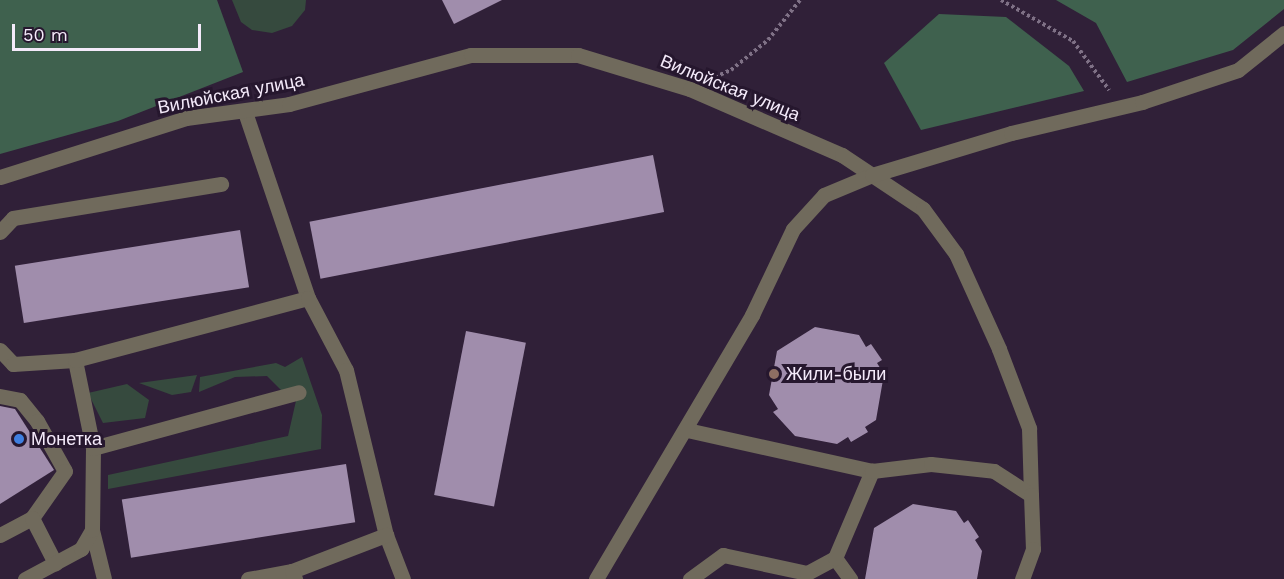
<!DOCTYPE html>
<meta charset="utf-8">
<style>
body{margin:0}
#map{position:relative;width:1284px;height:579px;overflow:hidden;background:#302038;font-family:"Work Sans",sans-serif}
div>[style]{position:absolute}
.green>*{inset:0;background:#364a3e}
.forest>*{inset:0;background:#3f614e}
.building>*{inset:0;background:#a08dac;transform-origin:0 0}
.path>*{height:4px;margin-top:-2px;transform-origin:0;background:repeating-linear-gradient(90deg,#7f7186 0 3px,transparent 0 6px)}
.minor>*{height:15px;margin:-7.5px;padding:0 7.5px;transform-origin:7.5px;border-radius:7.5px;background:#706a5c}
.dots>*{width:16px;height:16px;translate:-50% -50%;box-sizing:border-box;border:3px solid #26172e;border-radius:50%}
span{translate:-50% -50%;white-space:nowrap;text-align:center;line-height:1.15;-webkit-text-stroke:6px #26172e;paint-order:stroke}
.street-label{font-size:18px;color:#f4eafa}
.poi-label{font-size:18px;color:#f4eafa}
.left{translate:0 -50%;text-align:left}
.scale{position:absolute;left:12px;top:24px;width:189px;height:27px;box-sizing:border-box;border:3px solid #f4eafa;border-top:0;padding-left:8px;font-size:18px;line-height:21px;white-space:nowrap;color:#f4eafa;-webkit-text-stroke:4px #26172e;paint-order:stroke}
</style>
<div id="map">
<div class="green">
<i style="clip-path:polygon(232px 0,306px 0,305px 10px,292px 26px,272px 33px,252px 30px,241px 22px)"></i>
<i style="clip-path:polygon(302px 357px,322px 415px,321px 449px,108px 489px,108px 475px,288px 436px,298px 392px,286px 395px,267px 376px,235px 377px,199px 392px,200px 377px,276px 363px,285px 367px)"></i>
<i style="clip-path:polygon(197px 375px,191px 392px,172px 395px,139px 383px)"></i>
<i style="clip-path:polygon(127px 384px,149px 400px,145px 418px,103px 423px,88px 393px)"></i>
</div>
<div class="forest">
<i style="clip-path:polygon(0 0,217px 0,243px 72px,118px 121px,0 154px)"></i>
<i style="clip-path:polygon(1056px 0,1284px 0,1284px 9px,1233px 50px,1127px 82px,1096px 23px)"></i>
<i style="clip-path:polygon(939px 14px,1006px 17px,1069px 66px,1084px 91px,921px 130px,884px 63px)"></i>
</div>
<div class="building">
<i style="clip-path:polygon(442px 0,502px 0,454px 24px)"></i>
<i style="left:653px;top:155px;width:58px;height:350px;rotate:79deg"></i>
<i style="left:240px;top:230px;width:58px;height:228px;rotate:81deg"></i>
<i style="clip-path:polygon(815px 327px,859px 335px,866px 347px,871px 344px,882px 360px,877px 363px,884px 374px,876px 420px,865px 427px,868px 432px,851px 442px,848px 437px,837px 444px,795px 436px,773px 412px,778px 409px,769px 395px,777px 351px)"></i>
<i style="left:466px;top:331px;width:61px;height:167px;rotate:11deg"></i>
<i style="clip-path:polygon(0 406px,15px 409px,54px 470px,0 504px)"></i>
<i style="left:346px;top:464px;width:59px;height:227px;rotate:81deg"></i>
<i style="clip-path:polygon(913px 504px,956px 511px,964px 523px,968px 520px,979px 537px,975px 540px,982px 551px,977px 579px,865px 579px,874px 528px)"></i>
</div>
<div class="path">
<i style="left:1001px;top:0;width:83px;rotate:29.7deg"></i>
<i style="left:1073px;top:41px;width:61px;rotate:53.7deg"></i>
<i style="left:715px;top:77px;width:17px;rotate:-24deg"></i>
<i style="left:731px;top:70px;width:48px;rotate:-39deg"></i>
<i style="left:768px;top:40px;width:51px;rotate:-51.3deg"></i>
</div>
<div class="minor">
<i style="left:245px;top:112px;width:196px;rotate:71.3deg"></i>
<i style="left:0;top:177px;width:195px;rotate:-17.6deg"></i>
<i style="left:186px;top:118px;width:104px;rotate:-7.7deg"></i>
<i style="left:289px;top:104px;width:188px;rotate:-15.1deg"></i>
<i style="left:471px;top:55px;width:107px"></i>
<i style="left:578px;top:55px;width:117px;rotate:16.9deg"></i>
<i style="left:690px;top:89px;width:166px;rotate:23.5deg"></i>
<i style="left:842px;top:155px;width:97px;rotate:33.7deg"></i>
<i style="left:923px;top:209px;width:56px;rotate:53.7deg"></i>
<i style="left:956px;top:254px;width:104px;rotate:65.6deg"></i>
<i style="left:999px;top:349px;width:85px;rotate:69.2deg"></i>
<i style="left:1029px;top:428px;width:67px;rotate:88.3deg"></i>
<i style="left:0;top:232px;width:19px;rotate:-47deg"></i>
<i style="left:13px;top:218px;width:211px;rotate:-9.3deg"></i>
<i style="left:0;top:350px;width:19px;rotate:47deg"></i>
<i style="left:13px;top:364px;width:62px;rotate:-3.7deg"></i>
<i style="left:0;top:396px;width:20px;rotate:11deg"></i>
<i style="left:20px;top:400px;width:27px;rotate:51deg"></i>
<i style="left:37px;top:421px;width:57px;rotate:60.8deg"></i>
<i style="left:65px;top:471px;width:57px;rotate:125.1deg"></i>
<i style="left:687px;top:430px;width:189px;rotate:12.5deg"></i>
<i style="left:93px;top:448px;width:90px;rotate:-101.6deg"></i>
<i style="left:75px;top:360px;width:241px;rotate:-14.9deg"></i>
<i style="left:308px;top:298px;width:81px;rotate:62.2deg"></i>
<i style="left:346px;top:370px;width:170px;rotate:76.4deg"></i>
<i style="left:386px;top:535px;width:47px;rotate:68.9deg"></i>
<i style="left:92px;top:530px;width:50px;rotate:76.2deg"></i>
<i style="left:0;top:535px;width:36px;rotate:-28deg"></i>
<i style="left:32px;top:518px;width:51px;rotate:62.9deg"></i>
<i style="left:835px;top:558px;width:26px;rotate:54deg"></i>
<i style="left:292px;top:571px;width:101px;rotate:-21deg"></i>
<i style="left:25px;top:579px;width:64px;rotate:-28.2deg"></i>
<i style="left:81px;top:549px;width:22px;rotate:-60deg"></i>
<i style="left:92px;top:530px;width:82px;rotate:-89.3deg"></i>
<i style="left:93px;top:448px;width:213px;rotate:-15.2deg"></i>
<i style="left:248px;top:579px;width:45px;rotate:-10.3deg"></i>
<i style="left:292px;top:571px;width:9px;rotate:69deg"></i>
<i style="left:596px;top:579px;width:307px;rotate:-59.4deg"></i>
<i style="left:752px;top:315px;width:95px;rotate:-64.5deg"></i>
<i style="left:793px;top:229px;width:46px;rotate:-47.6deg"></i>
<i style="left:824px;top:195px;width:52px;rotate:-22.6deg"></i>
<i style="left:872px;top:175px;width:145px;rotate:-16.8deg"></i>
<i style="left:1011px;top:133px;width:135px;rotate:-13.3deg"></i>
<i style="left:1142px;top:102px;width:101px;rotate:-18.4deg"></i>
<i style="left:1238px;top:70px;width:59px;rotate:-38.8deg"></i>
<i style="left:690px;top:579px;width:41px;rotate:-36deg"></i>
<i style="left:723px;top:555px;width:86px;rotate:12.1deg"></i>
<i style="left:807px;top:573px;width:32px;rotate:-28deg"></i>
<i style="left:835px;top:558px;width:95px;rotate:-67deg"></i>
<i style="left:872px;top:471px;width:59px;rotate:-6.8deg"></i>
<i style="left:931px;top:464px;width:63px;rotate:6.3deg"></i>
<i style="left:994px;top:471px;width:44px;rotate:33deg"></i>
<i style="left:1031px;top:495px;width:54px;rotate:87.9deg"></i>
<i style="left:1033px;top:549px;width:32px;rotate:110deg"></i>
</div>
<div class="dots">
<i style="left:774px;top:374px;background:#8d6e63"></i>
<i style="left:19px;top:439px;background:#3f7fe0"></i>
</div>
<div class="street-label">
<span style="left:730px;top:88px;rotate:22deg">Вилюйская улица</span>
<span style="left:231px;top:94px;rotate:-11deg">Вилюйская улица</span>
</div>
<div class="poi-label">
<span class="left" style="left:786px;top:374px">Жили-были</span>
<span class="left" style="left:31px;top:439px">Монетка</span>
</div>
<div class="scale">50 m</div>
</div>
